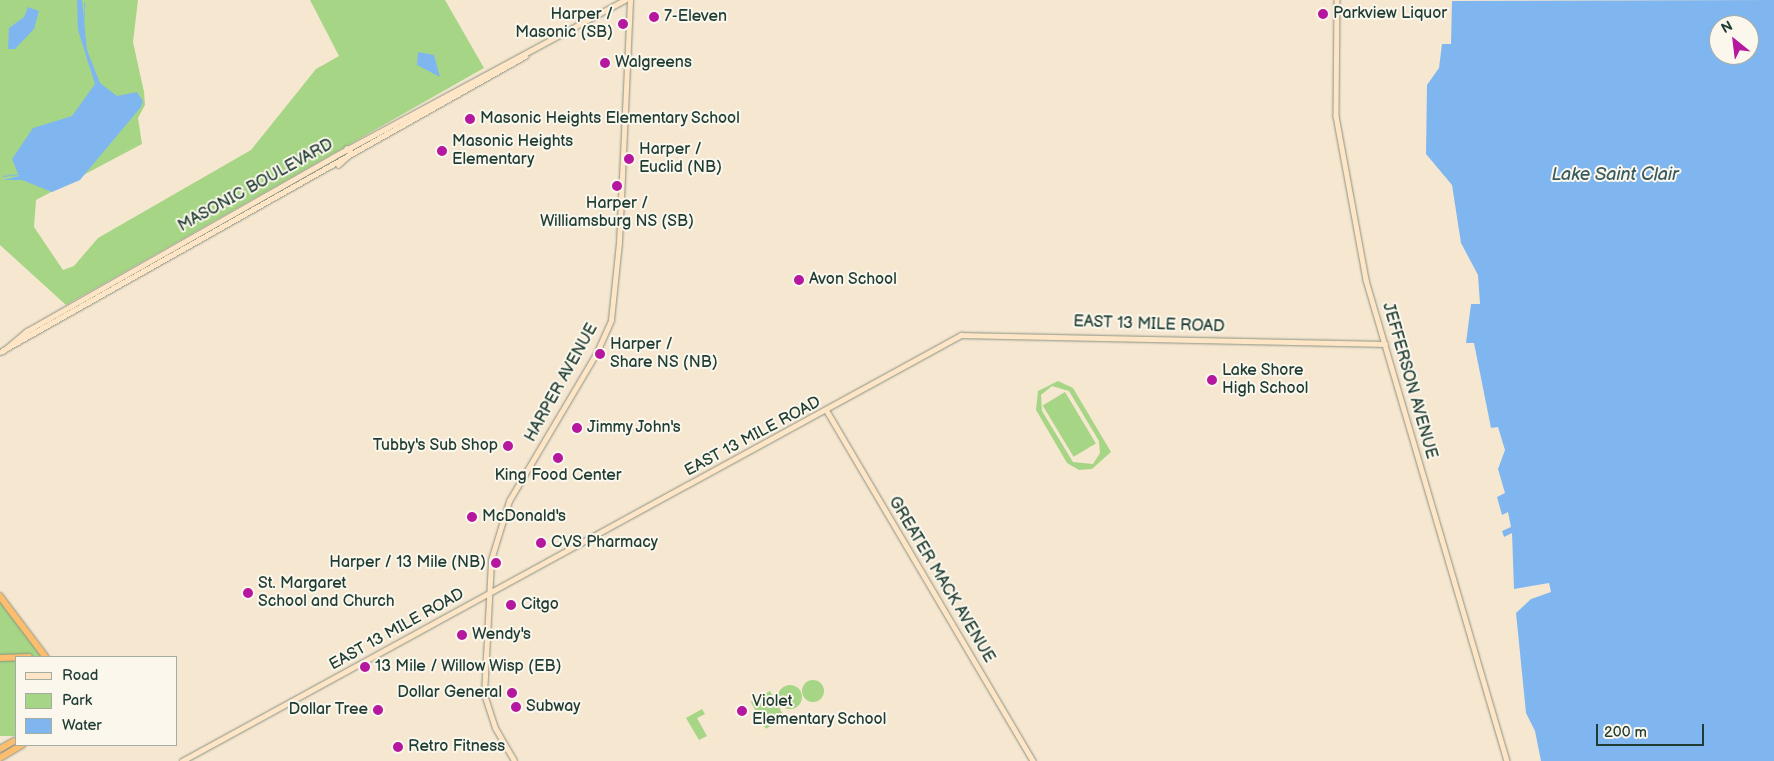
<!DOCTYPE html>
<style>
body{margin:0}
#map{position:relative;width:1774px;height:761px;overflow:hidden;background:#f6e7d1;font-family:"Balsamiq Sans",sans-serif}
div>[style]{position:absolute}
.green>*{inset:0;background:#a6d685;transform-origin:0 0}
.round{border-radius:50%}
.water>*{inset:0;background:#80b6ef}
.stream>*{height:1px;margin:-0.5px;padding:0 0.5px;transform-origin:0.5px;border-radius:0.5px;background:#80b6ef}
.roads{filter:drop-shadow(0 0 1px #8a9282) drop-shadow(0 0 1px #8a9282)}
.secondary>*{height:4.5px;margin:-2.25px;padding:0 2.25px;transform-origin:2.25px;border-radius:2.25px;background:#fee5c5}
.highway>*{height:5.5px;margin:-2.75px;padding:0 2.75px;transform-origin:2.75px;border-radius:2.75px;background:#fcbd6e}
.dots>*{width:14px;height:14px;translate:-50% -50%;box-sizing:border-box;border:2px solid #fbf7ec;border-radius:50%}
span{translate:-50% -50%;white-space:nowrap;text-align:center;line-height:1.15;-webkit-text-stroke:4px #fbf7ec;paint-order:stroke}
.poi-label{font-size:16px;color:#1f3d34}
.left{translate:0 -50%;text-align:left}
.right{translate:-100% -50%;text-align:right}
.street-label{font-size:16px;color:#1f3d34}
.water-label{font-size:18px;color:#375b63;font-style:italic}
.legend{position:absolute;left:15px;top:656px;width:162px;height:90px;box-sizing:border-box;background:#fbf7ec;border:1px solid #a3ada2;margin:0;padding:6px 9px;list-style:none;font-size:15px;color:#1f3d34}
.legend li{display:flex;align-items:center;gap:10px;height:25px}
.legend b{width:25px;border:1px solid #a3ada2}
.north{position:absolute;left:1709px;top:15px;width:50px;height:50px;box-sizing:border-box;background:#fbf7ec;border:1px solid #a3ada2;border-radius:50%;rotate:331deg;font-size:14px;font-weight:700;line-height:20px;text-align:center;color:#1f3d34}
.north::after{content:'';display:block;margin:auto;width:18px;height:22px;background:#b5179e;clip-path:polygon(50% 0,100% 100%,50% 72%,0 100%)}
.scale{position:absolute;left:1596px;top:724px;width:108px;height:22px;box-sizing:border-box;border:2px solid #1f3d34;border-top:0;padding-left:6px;font-size:15px;line-height:18px;white-space:nowrap;color:#1f3d34;-webkit-text-stroke:4px #fbf7ec;paint-order:stroke}
</style>
<div id="map">
<div class="green">
<i style="clip-path:polygon(0 0,138px 0,133px 42px,144px 92px,145px 105px,138px 118px,142px 144px,36px 200px,34px 227px,63px 270px,74px 266px,98px 238px,251px 150px,316px 69px,339px 56px,310px 0,445px 0,484px 68px,66px 305px,0 245px)"></i>
<i style="clip-path:polygon(evenodd,1058px 381px,1073px 388px,1111px 452px,1092px 469px,1079px 470px,1067px 463px,1036px 410px,1038px 391px,1058px 381px,1052px 386px,1069px 391px,1099px 441px,1100px 453px,1093px 464px,1073px 462px,1042px 411px,1041px 395px,1052px 386px)"></i>
<i style="left:1065px;top:392px;width:60px;height:26px;rotate:59deg"></i>
<i style="clip-path:polygon(0 600px,3px 605px,43px 657px,0 656px)"></i>
<i style="left:16px;top:658px;width:78px;height:16px;rotate:90deg"></i>
<i class="round" style="left:802px;top:680px;width:22px;height:22px"></i>
<i class="round" style="left:778px;top:685px;width:24px;height:24px"></i>
<i style="left:770px;top:691px;width:31px;height:22px;rotate:61deg"></i>
<i style="clip-path:polygon(702px 709px,705px 714px,697px 718px,707px 736px,699px 740px,686px 718px)"></i>
</div>
<div class="water">
<i style="clip-path:polygon(77px 0,82px 0,87px 50px,100px 83px,117px 96px,137px 92px,143px 101px,141px 107px,80px 180px,52px 192px,22px 180px,3px 180px,19px 176px,12px 159px,33px 128px,72px 116px,95px 84px,78px 30px)"></i>
<i style="clip-path:polygon(evenodd,1774px 0,1774px 761px,1541px 761px,1535px 731px,1526px 713px,1516px 613px,1531px 599px,1551px 592px,1549px 583px,1514px 589px,1512px 533px,1504px 537px,1502px 531px,1511px 527px,1508px 512px,1502px 515px,1497px 497px,1505px 493px,1498px 469px,1505px 450px,1498px 427px,1491px 428px,1474px 343px,1466px 343px,1471px 304px,1480px 304px,1478px 275px,1461px 243px,1452px 185px,1426px 154px,1427px 85px,1439px 68px,1442px 44px,1451px 44px,1452px 1px,1774px 0,1719px 25px,1749px 25px,1749px 55px,1719px 55px,1719px 25px)"></i>
<i style="clip-path:polygon(28px 7px,39px 11px,34px 29px,15px 49px,8px 49px,9px 28px,24px 17px)"></i>
<i style="clip-path:polygon(418px 52px,434px 55px,440px 77px,417px 65px)"></i>
</div>
<div class="stream">
<i style="left:83px;top:31px;width:29px;rotate:-88deg"></i>
<i style="left:87px;top:59px;width:24px;rotate:68deg"></i>
<i style="left:3px;top:176px;width:15px;rotate:-8deg"></i>
</div>
<div class="roads">
<div class="secondary">
<i style="left:1337px;top:0;width:116px;rotate:90.5deg"></i>
<i style="left:1336px;top:116px;width:167px;rotate:79.6deg"></i>
<i style="left:1366px;top:280px;width:501px;rotate:73.66deg"></i>
<i style="left:338px;top:165px;width:18px;rotate:-43deg"></i>
<i style="left:351px;top:153px;width:6px;rotate:-135deg"></i>
<i style="left:3px;top:351px;width:31px;rotate:-40deg"></i>
<i style="left:27px;top:331px;width:352px;rotate:-29.6deg"></i>
<i style="left:333px;top:157px;width:332px;rotate:-28.3deg"></i>
<i style="left:0;top:352px;width:603px;rotate:-29.41deg"></i>
<i style="left:827px;top:411px;width:406px;rotate:59.5deg"></i>
<i style="left:182px;top:761px;width:888px;rotate:-28.67deg"></i>
<i style="left:961px;top:335px;width:424px;rotate:1.2deg"></i>
<i style="left:514px;top:761px;width:38px;rotate:-120deg"></i>
<i style="left:495px;top:728px;width:35px;rotate:-108deg"></i>
<i style="left:484px;top:695px;width:135px;rotate:-87deg"></i>
<i style="left:491px;top:560px;width:62px;rotate:-73deg"></i>
<i style="left:509px;top:501px;width:173px;rotate:-59.4deg"></i>
<i style="left:597px;top:352px;width:35px;rotate:-66deg"></i>
<i style="left:611px;top:320px;width:77px;rotate:-84.1deg"></i>
<i style="left:619px;top:243px;width:243px;rotate:-87.4deg"></i>
</div>
<div class="highway">
<i style="left:0;top:596px;width:76px;rotate:53deg"></i>
<i style="left:0;top:658px;width:29px;rotate:-2deg"></i>
<i style="left:0;top:749px;width:18px;rotate:-29deg"></i>
<i style="left:0;top:758px;width:26px;rotate:-31deg"></i>
</div>
</div>
<div class="dots">
<i style="left:1323px;top:14px;background:#b5179e"></i>
<i style="left:654px;top:17px;background:#b5179e"></i>
<i style="left:623px;top:24px;background:#b5179e"></i>
<i style="left:605px;top:63px;background:#b5179e"></i>
<i style="left:470px;top:119px;background:#b5179e"></i>
<i style="left:442px;top:151px;background:#b5179e"></i>
<i style="left:629px;top:159px;background:#b5179e"></i>
<i style="left:617px;top:186px;background:#b5179e"></i>
<i style="left:799px;top:280px;background:#b5179e"></i>
<i style="left:600px;top:354px;background:#b5179e"></i>
<i style="left:1212px;top:380px;background:#b5179e"></i>
<i style="left:577px;top:428px;background:#b5179e"></i>
<i style="left:508px;top:446px;background:#b5179e"></i>
<i style="left:558px;top:458px;background:#b5179e"></i>
<i style="left:472px;top:517px;background:#b5179e"></i>
<i style="left:541px;top:543px;background:#b5179e"></i>
<i style="left:496px;top:563px;background:#b5179e"></i>
<i style="left:248px;top:593px;background:#b5179e"></i>
<i style="left:511px;top:605px;background:#b5179e"></i>
<i style="left:462px;top:635px;background:#b5179e"></i>
<i style="left:365px;top:667px;background:#b5179e"></i>
<i style="left:512px;top:693px;background:#b5179e"></i>
<i style="left:516px;top:707px;background:#b5179e"></i>
<i style="left:378px;top:710px;background:#b5179e"></i>
<i style="left:742px;top:711px;background:#b5179e"></i>
<i style="left:398px;top:747px;background:#b5179e"></i>
</div>
<div class="poi-label">
<span class="left" style="left:1333px;top:14px">Parkview Liquor</span>
<span class="right" style="left:613px;top:24px">Harper /<br>Masonic (SB)</span>
<span class="left" style="left:664px;top:17px">7-Eleven</span>
<span class="left" style="left:615px;top:63px">Walgreens</span>
<span class="left" style="left:480px;top:119px">Masonic Heights Elementary School</span>
<span class="left" style="left:452px;top:151px">Masonic Heights<br>Elementary</span>
<span class="left" style="left:639px;top:159px">Harper /<br>Euclid (NB)</span>
<span style="left:617px;top:213px">Harper /<br>Williamsburg NS (SB)</span>
<span class="left" style="left:809px;top:280px">Avon School</span>
<span class="left" style="left:610px;top:354px">Harper /<br>Share NS (NB)</span>
<span class="left" style="left:1222px;top:380px">Lake Shore<br>High School</span>
<span class="left" style="left:587px;top:428px">Jimmy John's</span>
<span class="right" style="left:498px;top:446px">Tubby's Sub Shop</span>
<span style="left:558px;top:476px">King Food Center</span>
<span class="left" style="left:482px;top:517px">McDonald's</span>
<span class="left" style="left:551px;top:543px">CVS Pharmacy</span>
<span class="right" style="left:486px;top:563px">Harper / 13 Mile (NB)</span>
<span class="left" style="left:258px;top:593px">St. Margaret<br>School and Church</span>
<span class="left" style="left:521px;top:605px">Citgo</span>
<span class="left" style="left:472px;top:635px">Wendy's</span>
<span class="left" style="left:375px;top:667px">13 Mile / Willow Wisp (EB)</span>
<span class="right" style="left:502px;top:693px">Dollar General</span>
<span class="left" style="left:752px;top:711px">Violet<br>Elementary School</span>
<span class="left" style="left:526px;top:707px">Subway</span>
<span class="right" style="left:368px;top:710px">Dollar Tree</span>
<span class="left" style="left:408px;top:747px">Retro Fitness</span>
</div>
<div class="street-label">
<span style="left:256px;top:186px;rotate:-29deg">MASONIC BOULEVARD</span>
<span style="left:1149px;top:325px;rotate:2deg">EAST 13 MILE ROAD</span>
<span style="left:1409px;top:381px;rotate:74deg">JEFFERSON AVENUE</span>
<span style="left:562px;top:383px;rotate:-61deg">HARPER AVENUE</span>
<span style="left:753px;top:437px;rotate:-28deg">EAST 13 MILE ROAD</span>
<span style="left:941px;top:580px;rotate:59deg">GREATER MACK AVENUE</span>
<span style="left:397px;top:630px;rotate:-29deg">EAST 13 MILE ROAD</span>
</div>
<div class="water-label">
<span style="left:1615px;top:175px">Lake Saint Clair</span>
</div>
<ul class="legend">
<li><b style="height:6px;background:#fee5c5"></b>Road</li>
<li><b style="height:14px;background:#a6d685"></b>Park</li>
<li><b style="height:14px;background:#80b6ef"></b>Water</li>
</ul>
<div class="north">N</div>
<div class="scale">200 m</div>
</div>
